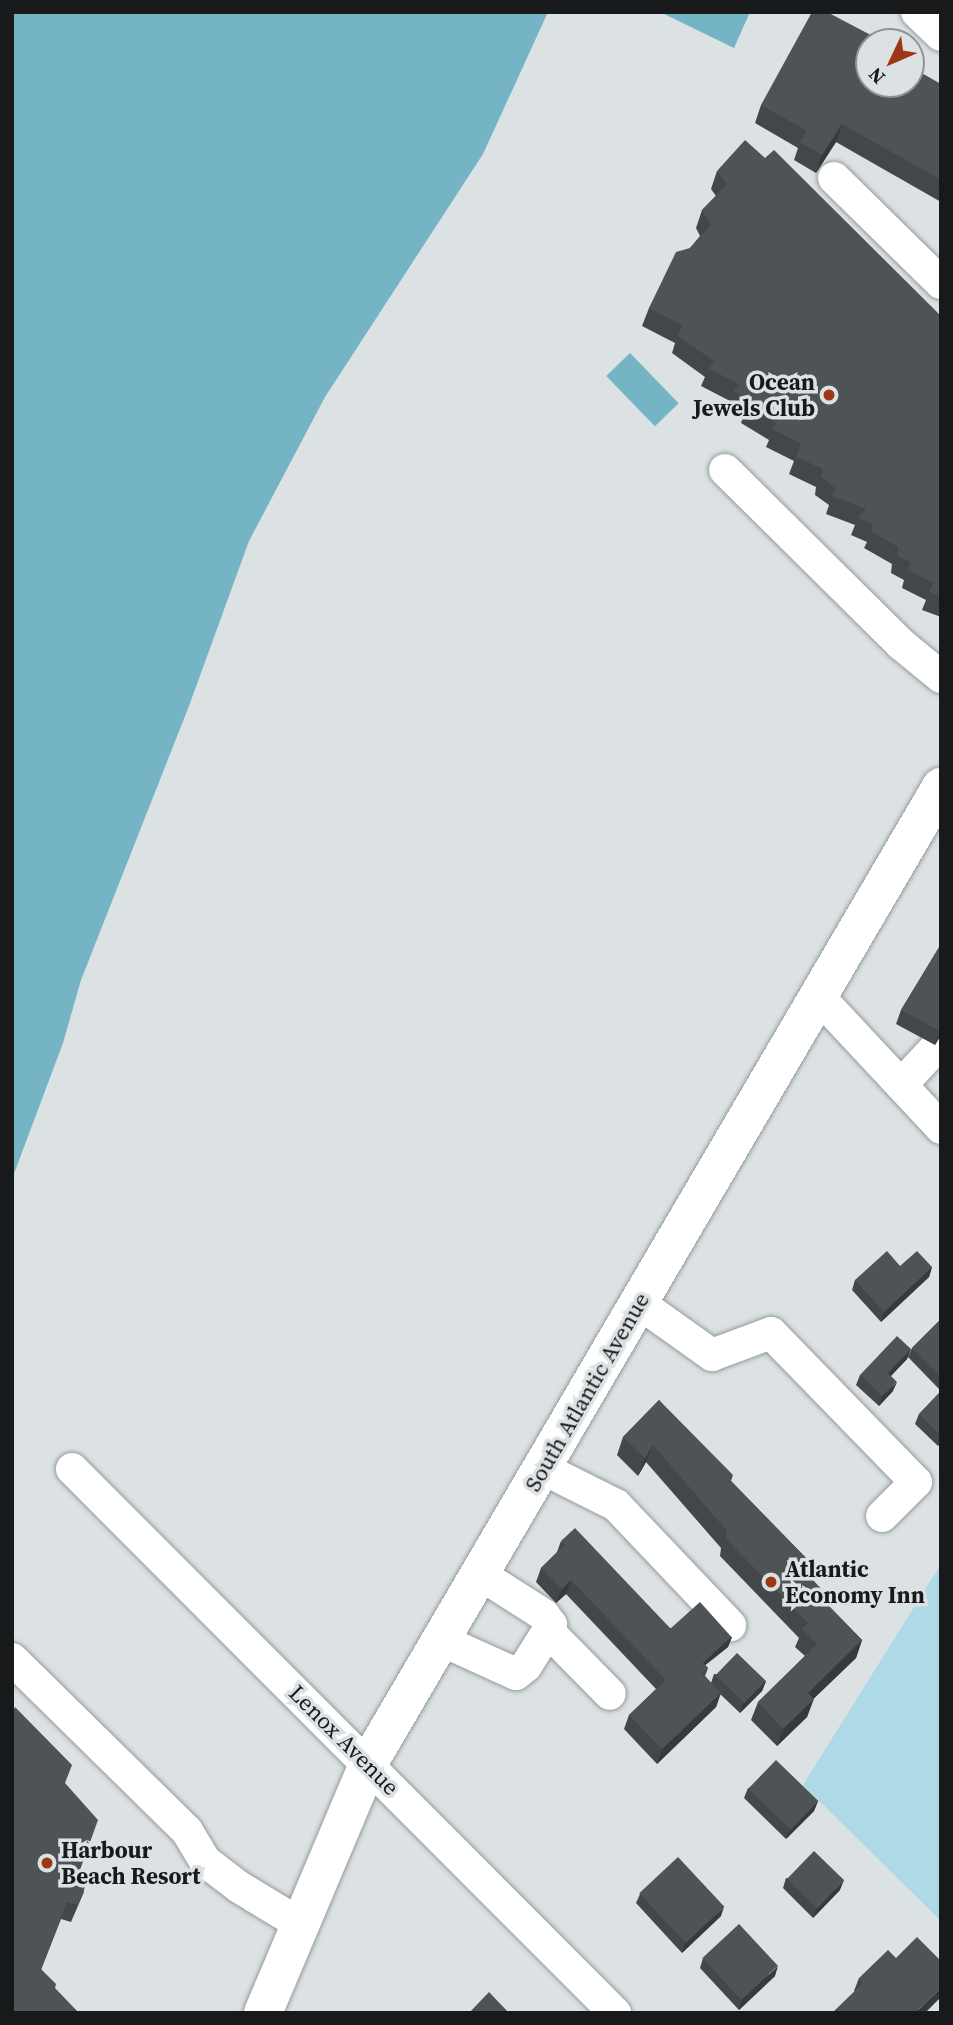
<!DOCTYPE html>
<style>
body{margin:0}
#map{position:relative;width:953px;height:2025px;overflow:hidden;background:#dce2e4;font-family:"Source Serif 4",serif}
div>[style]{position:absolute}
.green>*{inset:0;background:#aed9e6}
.water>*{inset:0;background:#74b4c5;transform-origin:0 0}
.roads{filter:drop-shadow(0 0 2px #959b9d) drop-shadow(0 0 2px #959b9d)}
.minor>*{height:32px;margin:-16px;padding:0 16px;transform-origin:16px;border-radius:16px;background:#fff}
.major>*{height:38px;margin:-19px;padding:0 19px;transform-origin:19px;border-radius:19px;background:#fff}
.wall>*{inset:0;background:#434749}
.shaded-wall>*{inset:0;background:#373a3c}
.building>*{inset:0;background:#4e5355;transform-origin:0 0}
.dots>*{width:19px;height:19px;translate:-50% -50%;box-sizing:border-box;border:4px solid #dce2e4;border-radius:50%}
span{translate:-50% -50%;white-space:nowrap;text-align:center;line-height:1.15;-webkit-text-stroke:7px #dce2e4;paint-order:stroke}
.poi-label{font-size:23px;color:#17191a;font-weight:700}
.right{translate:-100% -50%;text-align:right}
.left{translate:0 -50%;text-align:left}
.street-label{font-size:23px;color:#17191a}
.frame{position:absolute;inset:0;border:14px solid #17191a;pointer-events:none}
.north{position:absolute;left:855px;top:28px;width:70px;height:70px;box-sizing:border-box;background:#dce2e4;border:2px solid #8d9293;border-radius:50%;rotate:226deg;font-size:19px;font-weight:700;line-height:28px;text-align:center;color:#17191a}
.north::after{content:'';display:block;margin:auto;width:24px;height:32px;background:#9f3717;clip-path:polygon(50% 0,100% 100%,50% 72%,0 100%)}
</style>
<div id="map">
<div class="green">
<i style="clip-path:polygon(941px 1564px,941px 1921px,803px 1785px)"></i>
</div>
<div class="water">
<i style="clip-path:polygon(12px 12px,548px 12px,483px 154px,325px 397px,249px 541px,189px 706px,81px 980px,63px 1043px,12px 1179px)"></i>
<i style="clip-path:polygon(660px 12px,750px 12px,734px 48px)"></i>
<i style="left:630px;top:353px;width:70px;height:33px;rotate:46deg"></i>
</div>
<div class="roads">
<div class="minor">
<i style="left:917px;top:12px;width:33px;rotate:44deg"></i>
<i style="left:834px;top:178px;width:150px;rotate:44.5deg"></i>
<i style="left:725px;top:470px;width:247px;rotate:44.7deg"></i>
<i style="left:901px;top:644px;width:52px;rotate:39.5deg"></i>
<i style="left:819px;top:997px;width:179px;rotate:47deg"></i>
<i style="left:901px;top:1085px;width:59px;rotate:-47.1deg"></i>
<i style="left:639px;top:1303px;width:90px;rotate:35.5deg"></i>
<i style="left:712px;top:1355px;width:63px;rotate:-20.4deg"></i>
<i style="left:771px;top:1333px;width:208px;rotate:45.8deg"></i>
<i style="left:916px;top:1482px;width:48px;rotate:135deg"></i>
<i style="left:542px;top:1468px;width:83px;rotate:26.6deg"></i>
<i style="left:616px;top:1505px;width:166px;rotate:46.5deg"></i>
<i style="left:72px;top:1469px;width:769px;rotate:45.05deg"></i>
<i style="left:548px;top:1631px;width:88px;rotate:45.5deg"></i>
<i style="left:441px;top:1640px;width:82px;rotate:24.4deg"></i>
<i style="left:516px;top:1674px;width:13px;rotate:-39deg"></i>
<i style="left:526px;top:1666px;width:41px;rotate:-57.8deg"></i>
<i style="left:548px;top:1631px;width:7px;rotate:-63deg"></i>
<i style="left:551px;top:1625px;width:12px;rotate:-125deg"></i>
<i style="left:544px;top:1615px;width:76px;rotate:-147.4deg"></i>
<i style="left:12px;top:1659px;width:245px;rotate:44.5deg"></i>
<i style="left:187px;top:1831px;width:35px;rotate:59deg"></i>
<i style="left:205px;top:1861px;width:43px;rotate:37.4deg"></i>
<i style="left:239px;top:1887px;width:71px;rotate:31.2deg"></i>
</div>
<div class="major">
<i style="left:263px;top:2013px;width:270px;rotate:-67.1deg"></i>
<i style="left:368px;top:1764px;width:1133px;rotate:-59.61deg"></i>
</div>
</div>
<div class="wall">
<i style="clip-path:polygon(869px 84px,941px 84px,941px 202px,836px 142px,816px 173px,794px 160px,798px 148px,755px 123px,761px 105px)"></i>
<i style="clip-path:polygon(717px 171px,941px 316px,941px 617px,922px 610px,926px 600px,902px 588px,904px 580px,891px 573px,892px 564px,864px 548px,867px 542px,851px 535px,855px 525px,826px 514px,829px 505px,815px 495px,816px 487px,789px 474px,794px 461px,766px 447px,769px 440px,741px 423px,743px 417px,727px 409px,730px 401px,701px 386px,705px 377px,672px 353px,675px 343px,642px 326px,649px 308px,690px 248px,700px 236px,696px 228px,702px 210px,716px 196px,711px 189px)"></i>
<i style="clip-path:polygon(941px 944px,941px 1035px,935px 1045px,896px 1024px,901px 1010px)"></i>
<i style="clip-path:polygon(900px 1266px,932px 1267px,929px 1277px,881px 1322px,852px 1290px,855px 1280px)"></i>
<i style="clip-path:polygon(941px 1319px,941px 1387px,939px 1389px,908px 1357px,912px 1348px)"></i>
<i style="clip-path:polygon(911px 1349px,907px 1359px,891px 1376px,893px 1391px,879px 1406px,856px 1385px,860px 1375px)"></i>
<i style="clip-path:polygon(941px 1391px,941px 1443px,938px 1446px,915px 1424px,919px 1414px)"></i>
<i style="clip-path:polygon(659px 1400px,731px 1481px,808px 1560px,804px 1571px,826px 1603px,862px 1640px,856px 1658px,813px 1699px,807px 1717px,777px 1746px,751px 1720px,758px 1702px,805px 1656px,795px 1647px,799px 1638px,720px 1556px,721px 1548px,646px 1462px,638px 1476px,617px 1455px,623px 1437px)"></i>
<i style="clip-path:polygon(561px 1541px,670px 1628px,732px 1637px,728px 1647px,705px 1665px,708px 1668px,705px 1676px,711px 1683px,714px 1674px,766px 1681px,762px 1691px,740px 1713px,720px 1694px,716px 1707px,657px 1764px,624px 1729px,629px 1715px,656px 1689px,566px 1594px,556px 1603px,536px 1582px,541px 1568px,557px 1552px)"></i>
<i style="clip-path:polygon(65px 1784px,84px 1892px,71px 1922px,61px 1919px,41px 1970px,55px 1988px,12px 2013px)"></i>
<i style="clip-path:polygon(748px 1788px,818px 1801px,814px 1811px,786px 1839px,744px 1798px)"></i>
<i style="clip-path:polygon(786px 1878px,840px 1890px,813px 1918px,783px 1888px)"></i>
<i style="clip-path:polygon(640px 1894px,721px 1916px,682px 1953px,636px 1903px)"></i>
<i style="clip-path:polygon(703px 1958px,775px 1976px,739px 2010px,700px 1968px)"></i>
<i style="clip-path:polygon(859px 1978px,925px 2013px,854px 1991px)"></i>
</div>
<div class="shaded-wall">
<i style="clip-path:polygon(842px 124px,836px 142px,816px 173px,822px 155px)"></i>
<i style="clip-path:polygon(941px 1029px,941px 1035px,935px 1045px)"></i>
<i style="clip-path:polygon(932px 1267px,929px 1277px,881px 1322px,884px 1312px)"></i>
<i style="clip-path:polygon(911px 1349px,907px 1359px,884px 1383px,888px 1373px)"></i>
<i style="clip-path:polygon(897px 1382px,893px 1391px,879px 1406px,882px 1396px)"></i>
<i style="clip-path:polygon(653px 1445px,646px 1462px,638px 1476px,645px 1458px)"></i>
<i style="clip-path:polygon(808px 1560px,802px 1578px,801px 1567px)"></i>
<i style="clip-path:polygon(571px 1580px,566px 1594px,556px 1603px,562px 1589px)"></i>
<i style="clip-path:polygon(732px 1637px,728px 1647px,698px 1671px,701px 1661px)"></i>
<i style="clip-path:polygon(862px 1640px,856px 1658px,801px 1711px,808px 1693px)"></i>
<i style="clip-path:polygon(766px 1681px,762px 1691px,740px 1713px,743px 1704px)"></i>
<i style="clip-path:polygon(721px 1693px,716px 1707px,657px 1764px,662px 1749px)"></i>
<i style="clip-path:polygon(814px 1699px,807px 1717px,777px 1746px,783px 1729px)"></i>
<i style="clip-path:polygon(818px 1801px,814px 1811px,786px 1839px,790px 1829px)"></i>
<i style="clip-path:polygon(844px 1880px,840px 1890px,813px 1918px,817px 1908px)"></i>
<i style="clip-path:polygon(724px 1907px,721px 1916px,682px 1953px,685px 1943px)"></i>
<i style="clip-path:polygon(778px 1966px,775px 1976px,739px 2010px,742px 2000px)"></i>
<i style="clip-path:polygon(941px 1988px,941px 1997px,925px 2013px,915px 2013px)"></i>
</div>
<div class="building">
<i style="clip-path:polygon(812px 12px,827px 12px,884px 42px,869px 42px,869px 84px,911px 84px,911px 67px,941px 84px,941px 180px,842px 124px,822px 155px,800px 142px,807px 131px,761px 105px)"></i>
<i style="clip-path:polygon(745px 140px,765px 158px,774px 150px,941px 316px,941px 597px,929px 592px,933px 583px,908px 570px,911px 562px,897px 555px,898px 547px,871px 531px,873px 524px,858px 518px,866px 509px,832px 496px,835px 488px,821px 477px,823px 469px,796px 457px,801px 444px,773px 429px,776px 423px,747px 405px,750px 399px,733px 391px,740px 385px,708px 368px,714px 361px,678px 336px,682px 325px,649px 308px,676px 252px,690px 248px,711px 225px,702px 210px,727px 184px,717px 171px)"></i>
<i style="clip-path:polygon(941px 944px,941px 1029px,940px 1031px,901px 1010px)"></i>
<i style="clip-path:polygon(887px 1251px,900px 1266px,917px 1251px,932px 1267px,884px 1312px,855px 1280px)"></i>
<i style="clip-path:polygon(941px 1319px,941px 1377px,912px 1348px)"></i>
<i style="clip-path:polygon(897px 1336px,911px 1349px,888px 1373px,897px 1382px,882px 1396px,860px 1375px)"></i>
<i style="clip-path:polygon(941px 1391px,941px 1436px,919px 1414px)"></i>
<i style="clip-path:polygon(659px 1400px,733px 1475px,731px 1481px,808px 1560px,801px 1567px,826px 1594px,826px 1603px,862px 1640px,808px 1693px,814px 1699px,783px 1729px,758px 1702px,817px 1644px,802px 1629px,808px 1623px,726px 1539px,727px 1531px,653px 1445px,645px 1458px,623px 1437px)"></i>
<i style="clip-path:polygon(575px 1528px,708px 1668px,702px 1673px,721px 1693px,662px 1749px,629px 1715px,666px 1680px,571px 1580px,562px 1589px,541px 1568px,565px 1545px,561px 1541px)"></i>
<i style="left:700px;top:1602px;width:47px;height:40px;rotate:48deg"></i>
<i style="left:737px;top:1653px;width:40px;height:31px;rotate:44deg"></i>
<i style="clip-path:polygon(15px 1707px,72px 1765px,65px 1783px,98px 1820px,80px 1870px,90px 1874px,78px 1905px,67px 1902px,41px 1969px,56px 1984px,55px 1988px,79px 2013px,12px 2013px,12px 1714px)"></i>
<i style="left:776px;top:1760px;width:59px;height:40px;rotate:44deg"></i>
<i style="left:814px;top:1851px;width:42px;height:39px;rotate:44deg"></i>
<i style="left:678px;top:1857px;width:68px;height:53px;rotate:47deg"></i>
<i style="left:739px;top:1924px;width:57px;height:50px;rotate:47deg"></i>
<i style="clip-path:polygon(917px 1937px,941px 1961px,941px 1988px,915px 2013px,832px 2013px,863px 1983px,859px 1978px,888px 1950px,896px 1958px)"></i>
<i style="clip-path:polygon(489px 1992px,509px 2013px,469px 2013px)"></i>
</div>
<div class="dots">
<i style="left:829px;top:395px;background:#9f3717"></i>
<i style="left:771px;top:1582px;background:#9f3717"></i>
<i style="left:47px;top:1863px;background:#9f3717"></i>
</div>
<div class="poi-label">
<span class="right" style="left:815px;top:395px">Ocean<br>Jewels Club</span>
<span class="left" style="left:785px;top:1582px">Atlantic<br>Economy Inn</span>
<span class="left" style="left:61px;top:1863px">Harbour<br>Beach Resort</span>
</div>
<div class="street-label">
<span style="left:587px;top:1392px;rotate:-60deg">South Atlantic Avenue</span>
<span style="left:344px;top:1740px;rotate:45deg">Lenox Avenue</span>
</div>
<div class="frame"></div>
<div class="north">N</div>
</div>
